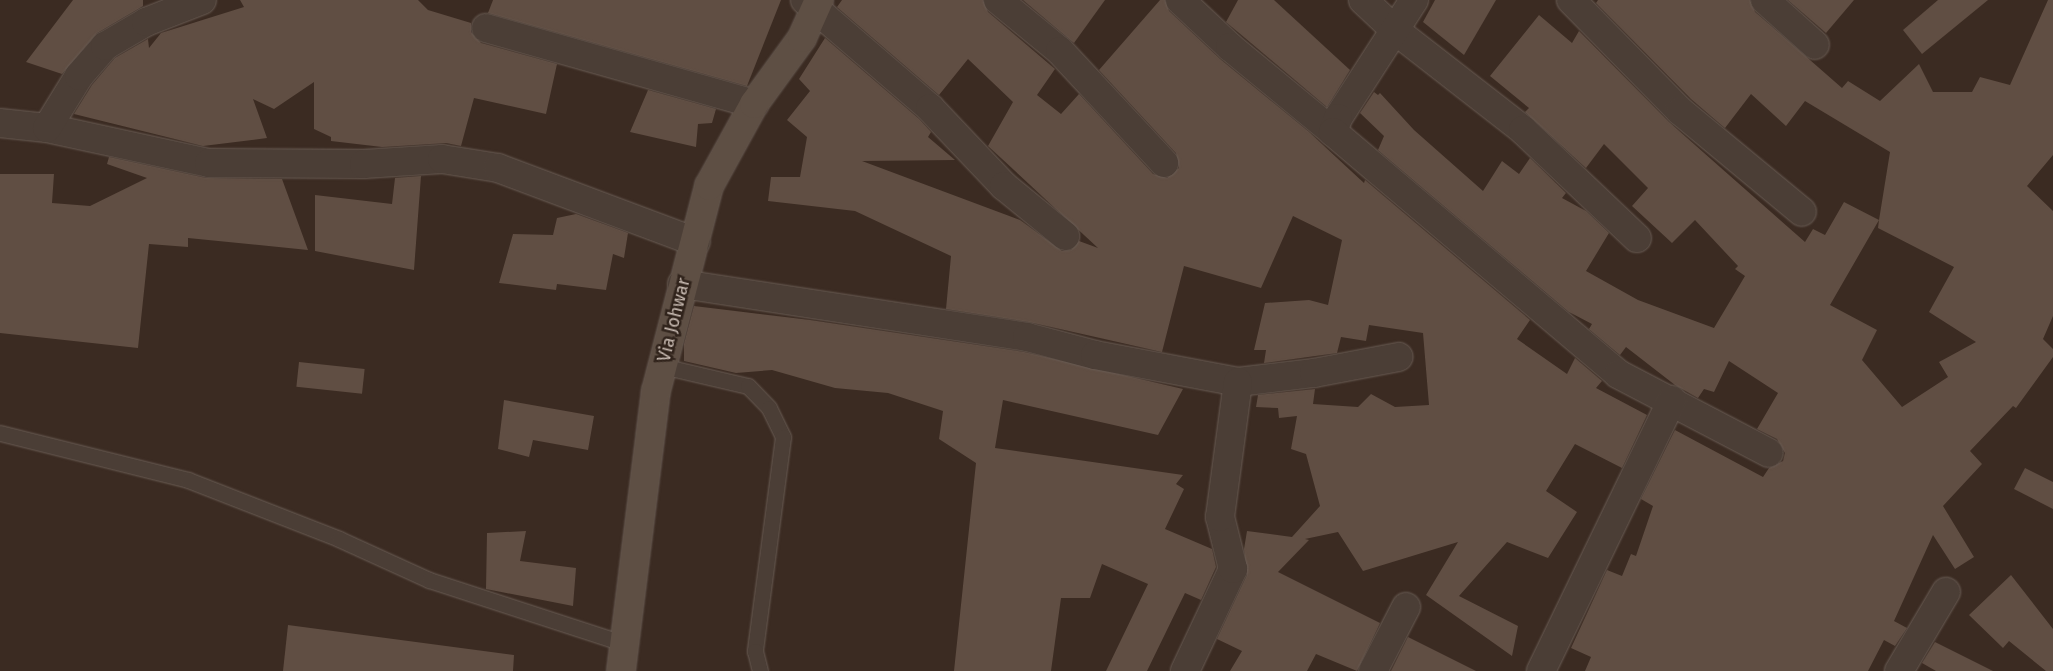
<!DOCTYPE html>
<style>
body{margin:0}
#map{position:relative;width:2053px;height:671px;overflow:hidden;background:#3b2b22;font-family:"Fira Sans",sans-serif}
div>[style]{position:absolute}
.building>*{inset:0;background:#604e43;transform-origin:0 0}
.roads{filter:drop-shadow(0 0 1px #695c54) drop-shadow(0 0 1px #695c54)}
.lane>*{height:15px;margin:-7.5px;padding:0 7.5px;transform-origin:7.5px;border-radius:7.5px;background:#4b3e36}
.street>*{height:28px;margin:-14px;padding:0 14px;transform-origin:14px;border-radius:14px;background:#4b3e36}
.secondary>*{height:28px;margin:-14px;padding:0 14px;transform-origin:14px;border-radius:14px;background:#5e4f44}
span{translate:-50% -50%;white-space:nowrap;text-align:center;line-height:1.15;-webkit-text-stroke:5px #30231b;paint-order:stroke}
.street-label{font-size:18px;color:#c7bab1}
</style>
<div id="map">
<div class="building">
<i style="clip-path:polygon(73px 0,143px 0,143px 6px,97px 33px,62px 74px,26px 62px)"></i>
<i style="clip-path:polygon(240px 0,418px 0,428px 10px,471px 23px,471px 32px,481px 43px,557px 64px,546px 114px,474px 98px,461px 146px,446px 143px,382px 147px,331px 141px,331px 137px,314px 129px,314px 82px,274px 109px,253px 99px,267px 138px,203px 146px,74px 114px,92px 85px,115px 58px,148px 39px,149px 48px,161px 33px,244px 7px)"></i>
<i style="clip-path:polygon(493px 0,781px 0,747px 86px,488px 13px)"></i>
<i style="clip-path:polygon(842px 0,983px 0,988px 12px,1055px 69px,1037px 95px,1061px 114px,1079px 94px,1153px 174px,1167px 178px,1179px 168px,1176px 153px,1099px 70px,1160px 0,1165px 0,1169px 11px,1220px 59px,1309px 132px,1364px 183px,1365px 180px,1530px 320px,1517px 339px,1567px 374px,1575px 358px,1602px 381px,1596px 388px,1647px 415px,1622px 468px,1575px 444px,1546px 491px,1577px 512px,1548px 558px,1507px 542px,1459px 596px,1518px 626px,1512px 656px,1426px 595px,1458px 542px,1363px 571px,1338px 532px,1305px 539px,1309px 540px,1278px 572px,1380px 623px,1357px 671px,1316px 654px,1307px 671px,1230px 671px,1242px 651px,1217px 639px,1247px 575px,1244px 549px,1247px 531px,1292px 537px,1320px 506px,1306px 454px,1291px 449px,1297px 416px,1279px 418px,1278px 408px,1256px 407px,1258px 395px,1315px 389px,1313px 404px,1358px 407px,1371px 394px,1395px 407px,1429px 405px,1423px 333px,1369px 325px,1366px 341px,1341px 337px,1337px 353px,1264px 363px,1266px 350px,1254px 350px,1265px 303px,1309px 300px,1328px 305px,1342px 240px,1293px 216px,1261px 288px,1184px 266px,1162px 352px,1029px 322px,946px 309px,951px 256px,855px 211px,768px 201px,771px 177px,800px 177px,807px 137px,787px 120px,810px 91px,799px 79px,825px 38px,919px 119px,931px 132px,928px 137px,955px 160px,862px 161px,1020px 220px,1062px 251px,1071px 250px,1079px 241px,1098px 248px,988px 146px,1013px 102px,968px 59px,939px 95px,837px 7px)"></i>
<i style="clip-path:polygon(1023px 0,1105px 0,1074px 43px)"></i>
<i style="clip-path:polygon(1238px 0,1274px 0,1350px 70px,1327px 107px,1226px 22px)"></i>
<i style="clip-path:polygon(1435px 0,1496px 0,1464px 55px,1423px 22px)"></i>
<i style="clip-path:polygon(evenodd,1598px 0,1750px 0,1755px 12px,1842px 88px,1848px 81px,1880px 101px,1919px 64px,1933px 92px,1972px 92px,1980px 77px,2010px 85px,2048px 0,2053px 0,2053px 155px,2027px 186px,2053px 211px,2053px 316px,2043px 339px,2053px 349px,2053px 357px,2016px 408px,2013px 406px,1970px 451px,1982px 464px,1943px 506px,1974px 557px,1955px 569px,1933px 535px,1894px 621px,1907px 628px,1895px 646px,1884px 640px,1868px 671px,1585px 671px,1591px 657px,1571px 648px,1607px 570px,1622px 576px,1631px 554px,1636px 556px,1653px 506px,1641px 499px,1675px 430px,1763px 477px,1769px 468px,1783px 461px,1785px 453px,1777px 439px,1757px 429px,1778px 393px,1729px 361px,1714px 392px,1704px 389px,1698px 398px,1675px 385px,1626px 347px,1620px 355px,1589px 329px,1592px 324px,1569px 312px,1378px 150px,1384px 136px,1360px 113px,1374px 92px,1378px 95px,1380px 93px,1414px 130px,1483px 191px,1502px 161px,1519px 174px,1530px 158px,1566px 193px,1562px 198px,1586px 211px,1609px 233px,1586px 271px,1638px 300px,1714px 328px,1745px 276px,1735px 269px,1738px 266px,1695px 220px,1672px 243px,1632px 206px,1648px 188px,1604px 144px,1586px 168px,1525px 112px,1529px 108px,1490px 76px,1539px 15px,1572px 43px,1579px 31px,1669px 122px,1805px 242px,1813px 229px,1825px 235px,1844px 202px,1879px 220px,1890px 152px,1805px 101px,1786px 126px,1751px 94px,1725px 128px,1691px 99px,1596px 3px,1598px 0,1879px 220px,1878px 228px,1954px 267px,1929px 312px,1976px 342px,1939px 362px,1948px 377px,1902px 407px,1862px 360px,1877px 330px,1830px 305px,1879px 220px)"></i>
<i style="clip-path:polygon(1788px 0,1854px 0,1826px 33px)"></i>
<i style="clip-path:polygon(1938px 0,1988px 0,1922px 54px,1903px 30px)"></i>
<i style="clip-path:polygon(648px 90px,716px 109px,712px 123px,698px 124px,696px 147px,630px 132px)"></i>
<i style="clip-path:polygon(109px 157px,206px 178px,282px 179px,308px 250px,188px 238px,188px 247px,149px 244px,138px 348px,0 333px,0 174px,54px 174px,52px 203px,90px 206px,147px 178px,107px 164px)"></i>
<i style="clip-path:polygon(421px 176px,414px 270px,315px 251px,315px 195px,392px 204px,395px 178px)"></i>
<i style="clip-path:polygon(576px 214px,628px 233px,624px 258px,613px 254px,606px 290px,557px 284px,556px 290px,499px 283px,513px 234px,553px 235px,557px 218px)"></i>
<i style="clip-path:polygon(694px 306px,810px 320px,1024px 352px,1183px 389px,1158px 435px,1003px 400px,995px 448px,1183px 475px,1176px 484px,1184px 489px,1165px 529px,1212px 549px,1216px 567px,1201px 600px,1185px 593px,1147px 671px,1106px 671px,1148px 584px,1102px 564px,1090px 598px,1061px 598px,1051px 671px,954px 671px,976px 463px,939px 439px,943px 411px,888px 393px,835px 388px,772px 370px,736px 373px,684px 361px,684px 344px)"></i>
<i style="left:299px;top:362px;width:66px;height:25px;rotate:6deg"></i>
<i style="clip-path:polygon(504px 400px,594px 416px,588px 450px,533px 440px,529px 457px,498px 449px)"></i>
<i style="clip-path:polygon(2025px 468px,2053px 482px,2053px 509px,2014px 489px)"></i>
<i style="clip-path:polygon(526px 531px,520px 561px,576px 568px,573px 606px,486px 589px,487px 533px)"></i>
<i style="clip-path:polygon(2011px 575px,2053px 629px,2053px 671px,2046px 671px,2009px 641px,2003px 648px,1969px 615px)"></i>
<i style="clip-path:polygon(288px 625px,514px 655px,513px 671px,283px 671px)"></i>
<i style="clip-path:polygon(1408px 637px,1476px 671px,1391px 671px)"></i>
<i style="clip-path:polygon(1935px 642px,1993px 671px,1936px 671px,1922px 663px)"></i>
</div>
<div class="roads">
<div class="lane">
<i style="left:662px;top:366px;width:88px;rotate:13.1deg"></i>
<i style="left:748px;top:386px;width:30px;rotate:46deg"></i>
<i style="left:769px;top:408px;width:32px;rotate:64deg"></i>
<i style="left:783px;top:437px;width:216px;rotate:97.5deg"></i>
<i style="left:755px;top:651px;width:21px;rotate:76deg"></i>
<i style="left:0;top:433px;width:194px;rotate:14deg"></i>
<i style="left:188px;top:480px;width:162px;rotate:21.3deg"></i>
<i style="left:339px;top:539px;width:99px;rotate:24.5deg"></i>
<i style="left:429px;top:580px;width:207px;rotate:18deg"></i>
</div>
<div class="street">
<i style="left:805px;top:0;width:165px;rotate:40.8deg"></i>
<i style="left:930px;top:108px;width:108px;rotate:46.5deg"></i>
<i style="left:1004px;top:186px;width:79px;rotate:39.3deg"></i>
<i style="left:998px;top:0;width:80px;rotate:39.4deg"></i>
<i style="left:1060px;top:51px;width:153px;rotate:47.1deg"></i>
<i style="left:1180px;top:0;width:69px;rotate:43.2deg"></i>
<i style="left:1230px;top:47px;width:134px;rotate:39.5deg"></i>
<i style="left:1363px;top:0;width:45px;rotate:43.2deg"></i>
<i style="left:1396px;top:31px;width:161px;rotate:37.9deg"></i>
<i style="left:1523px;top:130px;width:157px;rotate:43.5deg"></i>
<i style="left:1414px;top:0;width:140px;rotate:122.8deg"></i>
<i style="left:1338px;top:118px;width:15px;rotate:110deg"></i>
<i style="left:1333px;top:132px;width:374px;rotate:40.3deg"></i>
<i style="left:1618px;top:374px;width:170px;rotate:27.6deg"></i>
<i style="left:1571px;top:0;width:156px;rotate:45.5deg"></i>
<i style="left:1680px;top:111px;width:158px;rotate:39.6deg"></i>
<i style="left:1765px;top:0;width:67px;rotate:42deg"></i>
<i style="left:486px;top:28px;width:279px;rotate:15.8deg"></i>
<i style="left:0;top:123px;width:47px;rotate:6.1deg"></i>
<i style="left:47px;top:128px;width:166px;rotate:12.2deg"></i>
<i style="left:209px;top:163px;width:155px;rotate:0.4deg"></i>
<i style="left:364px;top:164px;width:78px;rotate:-3.7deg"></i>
<i style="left:442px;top:159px;width:57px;rotate:9.1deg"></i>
<i style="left:498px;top:168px;width:211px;rotate:20.5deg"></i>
<i style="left:47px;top:128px;width:61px;rotate:-58.4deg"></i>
<i style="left:79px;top:76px;width:40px;rotate:-49deg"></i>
<i style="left:105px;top:46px;width:48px;rotate:-30.3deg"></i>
<i style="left:146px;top:22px;width:60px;rotate:-21.4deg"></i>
<i style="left:682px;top:284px;width:349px;rotate:8.7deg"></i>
<i style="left:1027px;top:337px;width:70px;rotate:14.8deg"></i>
<i style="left:1095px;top:355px;width:146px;rotate:10.7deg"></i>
<i style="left:1238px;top:382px;width:77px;rotate:-6.8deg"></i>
<i style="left:1314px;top:373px;width:86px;rotate:-10.8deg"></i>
<i style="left:1185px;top:671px;width:113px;rotate:-64.8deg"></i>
<i style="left:1233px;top:569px;width:54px;rotate:-104deg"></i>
<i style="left:1220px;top:517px;width:136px;rotate:-82.4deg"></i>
<i style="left:1373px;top:671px;width:72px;rotate:-62.7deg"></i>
<i style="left:1541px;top:671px;width:301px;rotate:-64.2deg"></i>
<i style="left:1899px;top:671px;width:92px;rotate:-59.3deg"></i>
</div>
<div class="secondary">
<i style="left:621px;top:671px;width:282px;rotate:-82.9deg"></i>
<i style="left:656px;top:391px;width:212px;rotate:-75.5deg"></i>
<i style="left:709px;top:186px;width:94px;rotate:-61.2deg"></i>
<i style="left:754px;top:104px;width:82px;rotate:-54deg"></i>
<i style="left:802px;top:38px;width:42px;rotate:-65.9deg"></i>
</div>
</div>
<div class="street-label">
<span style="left:674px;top:320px;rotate:-76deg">Via Johwar</span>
</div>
</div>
